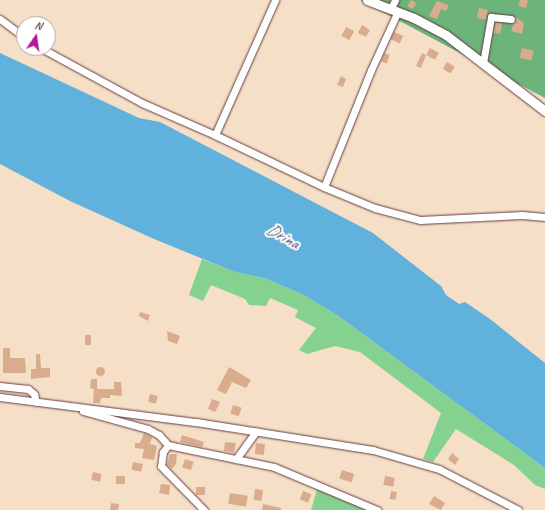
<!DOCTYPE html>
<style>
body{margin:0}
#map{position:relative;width:545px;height:510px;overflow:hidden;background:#f6dfc7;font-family:Caveat,sans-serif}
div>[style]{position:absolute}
.green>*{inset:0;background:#85d290}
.forest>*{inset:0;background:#6cb47a}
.water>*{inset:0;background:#60b1db}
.building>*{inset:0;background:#d8ac8d;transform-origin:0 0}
.round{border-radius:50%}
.roads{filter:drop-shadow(0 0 1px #643c42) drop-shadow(0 0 1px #643c42)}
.minor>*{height:7px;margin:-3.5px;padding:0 3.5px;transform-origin:3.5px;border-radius:3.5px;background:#fff}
.major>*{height:9px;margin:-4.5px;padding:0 4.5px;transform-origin:4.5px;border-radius:4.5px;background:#fff}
span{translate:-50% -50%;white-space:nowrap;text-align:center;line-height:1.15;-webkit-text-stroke:4px #fff;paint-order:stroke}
.water-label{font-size:17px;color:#535971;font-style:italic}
.north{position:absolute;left:16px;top:16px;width:40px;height:40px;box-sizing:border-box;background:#fff;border:1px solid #b7a5aa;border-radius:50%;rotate:13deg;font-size:11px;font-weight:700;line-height:16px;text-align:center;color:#4a1f2b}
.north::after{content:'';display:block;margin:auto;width:14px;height:18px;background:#b5179e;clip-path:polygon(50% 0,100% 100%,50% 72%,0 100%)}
</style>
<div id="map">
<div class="green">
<i style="clip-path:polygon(202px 259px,235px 272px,264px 278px,302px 294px,337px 315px,545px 468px,545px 489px,535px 485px,514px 465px,456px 429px,433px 462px,423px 459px,441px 413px,360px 352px,335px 346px,307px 354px,299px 350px,316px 328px,295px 317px,298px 310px,270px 298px,266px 306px,249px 305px,245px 299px,211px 285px,203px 301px,189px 295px)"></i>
<i style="clip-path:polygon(317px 489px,369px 510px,311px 510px)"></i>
</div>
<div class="forest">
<i style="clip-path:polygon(360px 0,545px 0,545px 98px)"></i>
</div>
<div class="water">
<i style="clip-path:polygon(0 53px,139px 118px,160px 122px,373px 233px,441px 286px,446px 295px,459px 304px,465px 302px,490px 319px,545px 363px,545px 468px,337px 315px,302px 294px,264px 278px,235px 272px,154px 239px,70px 201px,0 164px)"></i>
</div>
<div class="building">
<i style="left:411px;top:0;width:6px;height:7px;rotate:31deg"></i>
<i style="clip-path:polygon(520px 0,528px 0,526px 8px,518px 6px)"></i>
<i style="clip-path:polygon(437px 1px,449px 5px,446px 11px,441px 9px,437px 19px,429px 16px)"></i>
<i style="left:479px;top:8px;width:9px;height:10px;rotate:13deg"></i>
<i style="clip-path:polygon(516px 17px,524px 23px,522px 34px,511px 31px)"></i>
<i style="left:495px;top:22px;width:7px;height:11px;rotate:8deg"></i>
<i style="clip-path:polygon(362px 25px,370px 30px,366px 37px,358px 33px)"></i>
<i style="left:346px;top:27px;width:9px;height:10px;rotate:27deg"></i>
<i style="left:394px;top:32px;width:10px;height:8px;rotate:24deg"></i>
<i style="left:430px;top:48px;width:10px;height:8px;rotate:29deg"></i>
<i style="left:522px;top:48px;width:12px;height:10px;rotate:14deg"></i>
<i style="left:384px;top:53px;width:6px;height:9px;rotate:18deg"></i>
<i style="clip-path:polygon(422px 53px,426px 55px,421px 68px,416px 66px)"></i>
<i style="left:447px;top:62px;width:9px;height:8px;rotate:32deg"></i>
<i style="clip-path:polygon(341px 76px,346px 79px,343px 87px,337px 85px)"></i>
<i style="clip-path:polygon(140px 312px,150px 315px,148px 321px,139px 316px)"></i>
<i style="clip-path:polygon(167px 331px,180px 336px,177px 344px,168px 341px)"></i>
<i style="left:85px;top:335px;width:6px;height:10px"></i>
<i style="clip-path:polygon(3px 348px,10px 348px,10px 358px,25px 358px,26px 373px,3px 373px)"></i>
<i style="clip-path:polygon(36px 354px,40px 354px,41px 368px,50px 368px,50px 377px,31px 379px,31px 369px,36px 369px)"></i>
<i class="round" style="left:95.5px;top:366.5px;width:9px;height:9px"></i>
<i style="clip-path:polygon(229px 367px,251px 380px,246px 388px,232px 382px,226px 394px,217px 390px)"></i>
<i style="clip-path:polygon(91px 379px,97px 379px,97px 389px,114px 389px,114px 382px,121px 382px,122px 396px,110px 395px,110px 398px,101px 398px,100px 403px,93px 403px,94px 389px,90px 388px)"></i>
<i style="left:150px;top:394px;width:8px;height:8px;rotate:14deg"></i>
<i style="clip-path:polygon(212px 399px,220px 402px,215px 412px,208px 409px)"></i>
<i style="left:233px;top:405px;width:9px;height:9px;rotate:18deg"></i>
<i style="clip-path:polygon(144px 433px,152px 437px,150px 444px,157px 446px,154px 460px,142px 458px,144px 449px,135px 448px,135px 443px,140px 443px)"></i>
<i style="clip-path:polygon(182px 435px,204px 442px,202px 447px,180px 442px)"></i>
<i style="clip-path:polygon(225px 442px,236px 443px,234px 453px,224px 451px)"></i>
<i style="left:256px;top:443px;width:9px;height:11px;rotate:6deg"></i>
<i style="clip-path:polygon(452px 453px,459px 459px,455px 465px,448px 459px)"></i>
<i style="clip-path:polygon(170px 454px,177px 454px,176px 464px,172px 469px,167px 465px)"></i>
<i style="left:185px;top:459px;width:9px;height:9px;rotate:18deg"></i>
<i style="left:133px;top:462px;width:10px;height:8px;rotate:11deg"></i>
<i style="left:342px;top:470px;width:13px;height:9px;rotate:18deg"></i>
<i style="left:93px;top:472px;width:9px;height:8px;rotate:13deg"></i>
<i style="left:116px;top:476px;width:9px;height:8px"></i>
<i style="left:385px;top:476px;width:10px;height:9px;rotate:11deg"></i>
<i style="clip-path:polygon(161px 484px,170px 485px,169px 495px,159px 493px)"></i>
<i style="left:196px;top:487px;width:9px;height:8px"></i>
<i style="left:255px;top:489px;width:8px;height:11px;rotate:7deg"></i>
<i style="left:303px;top:491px;width:9px;height:9px;rotate:21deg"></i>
<i style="left:391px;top:491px;width:6px;height:8px;rotate:9deg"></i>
<i style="left:230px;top:493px;width:18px;height:11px;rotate:9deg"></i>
<i style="clip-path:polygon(434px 496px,445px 503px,441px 510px,429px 504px)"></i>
<i style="clip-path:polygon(111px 503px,119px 504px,118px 510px,110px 510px)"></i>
<i style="clip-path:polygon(263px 504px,281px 508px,281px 510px,262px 510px)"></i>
</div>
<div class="roads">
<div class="minor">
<i style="left:391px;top:8px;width:9px;rotate:-63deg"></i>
<i style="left:0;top:19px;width:30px;rotate:37deg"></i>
<i style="left:41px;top:48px;width:115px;rotate:28.6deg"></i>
<i style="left:142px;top:103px;width:80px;rotate:23.7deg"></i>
<i style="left:215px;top:135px;width:121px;rotate:25.5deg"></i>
<i style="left:324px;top:187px;width:55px;rotate:22.4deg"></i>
<i style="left:375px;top:208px;width:47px;rotate:14.9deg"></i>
<i style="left:420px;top:220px;width:102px;rotate:-2.8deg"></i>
<i style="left:522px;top:215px;width:23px;rotate:5deg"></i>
<i style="left:483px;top:63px;width:47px;rotate:-80.1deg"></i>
<i style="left:491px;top:17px;width:20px;rotate:6deg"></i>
<i style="left:215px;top:135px;width:148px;rotate:-66deg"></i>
<i style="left:324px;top:187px;width:126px;rotate:-68.1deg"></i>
<i style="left:371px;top:70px;width:65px;rotate:-65.4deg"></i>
<i style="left:0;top:386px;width:28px;rotate:6deg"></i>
<i style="left:28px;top:389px;width:8px;rotate:40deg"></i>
<i style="left:34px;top:394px;width:8px;rotate:76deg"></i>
<i style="left:0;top:397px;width:198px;rotate:7.3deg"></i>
<i style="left:196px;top:422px;width:179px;rotate:9deg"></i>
<i style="left:373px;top:450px;width:69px;rotate:16.1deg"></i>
<i style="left:439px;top:469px;width:89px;rotate:27.4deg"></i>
<i style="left:83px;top:411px;width:67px;rotate:15.5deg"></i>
<i style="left:148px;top:429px;width:13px;rotate:29deg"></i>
<i style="left:159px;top:435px;width:13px;rotate:48deg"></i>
<i style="left:168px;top:445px;width:108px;rotate:11.7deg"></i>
<i style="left:274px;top:467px;width:112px;rotate:22.7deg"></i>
<i style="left:168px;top:445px;width:9px;rotate:126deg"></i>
<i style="left:163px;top:452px;width:14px;rotate:98deg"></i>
<i style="left:161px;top:466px;width:62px;rotate:45.7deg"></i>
<i style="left:236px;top:459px;width:34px;rotate:-54deg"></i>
</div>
<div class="major">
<i style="left:367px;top:0;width:50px;rotate:21deg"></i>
<i style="left:414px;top:18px;width:36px;rotate:28deg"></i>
<i style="left:446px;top:35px;width:125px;rotate:37.5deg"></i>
</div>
</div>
<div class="water-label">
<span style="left:283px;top:236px;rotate:30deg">Drina</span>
</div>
<div class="north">N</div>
</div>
